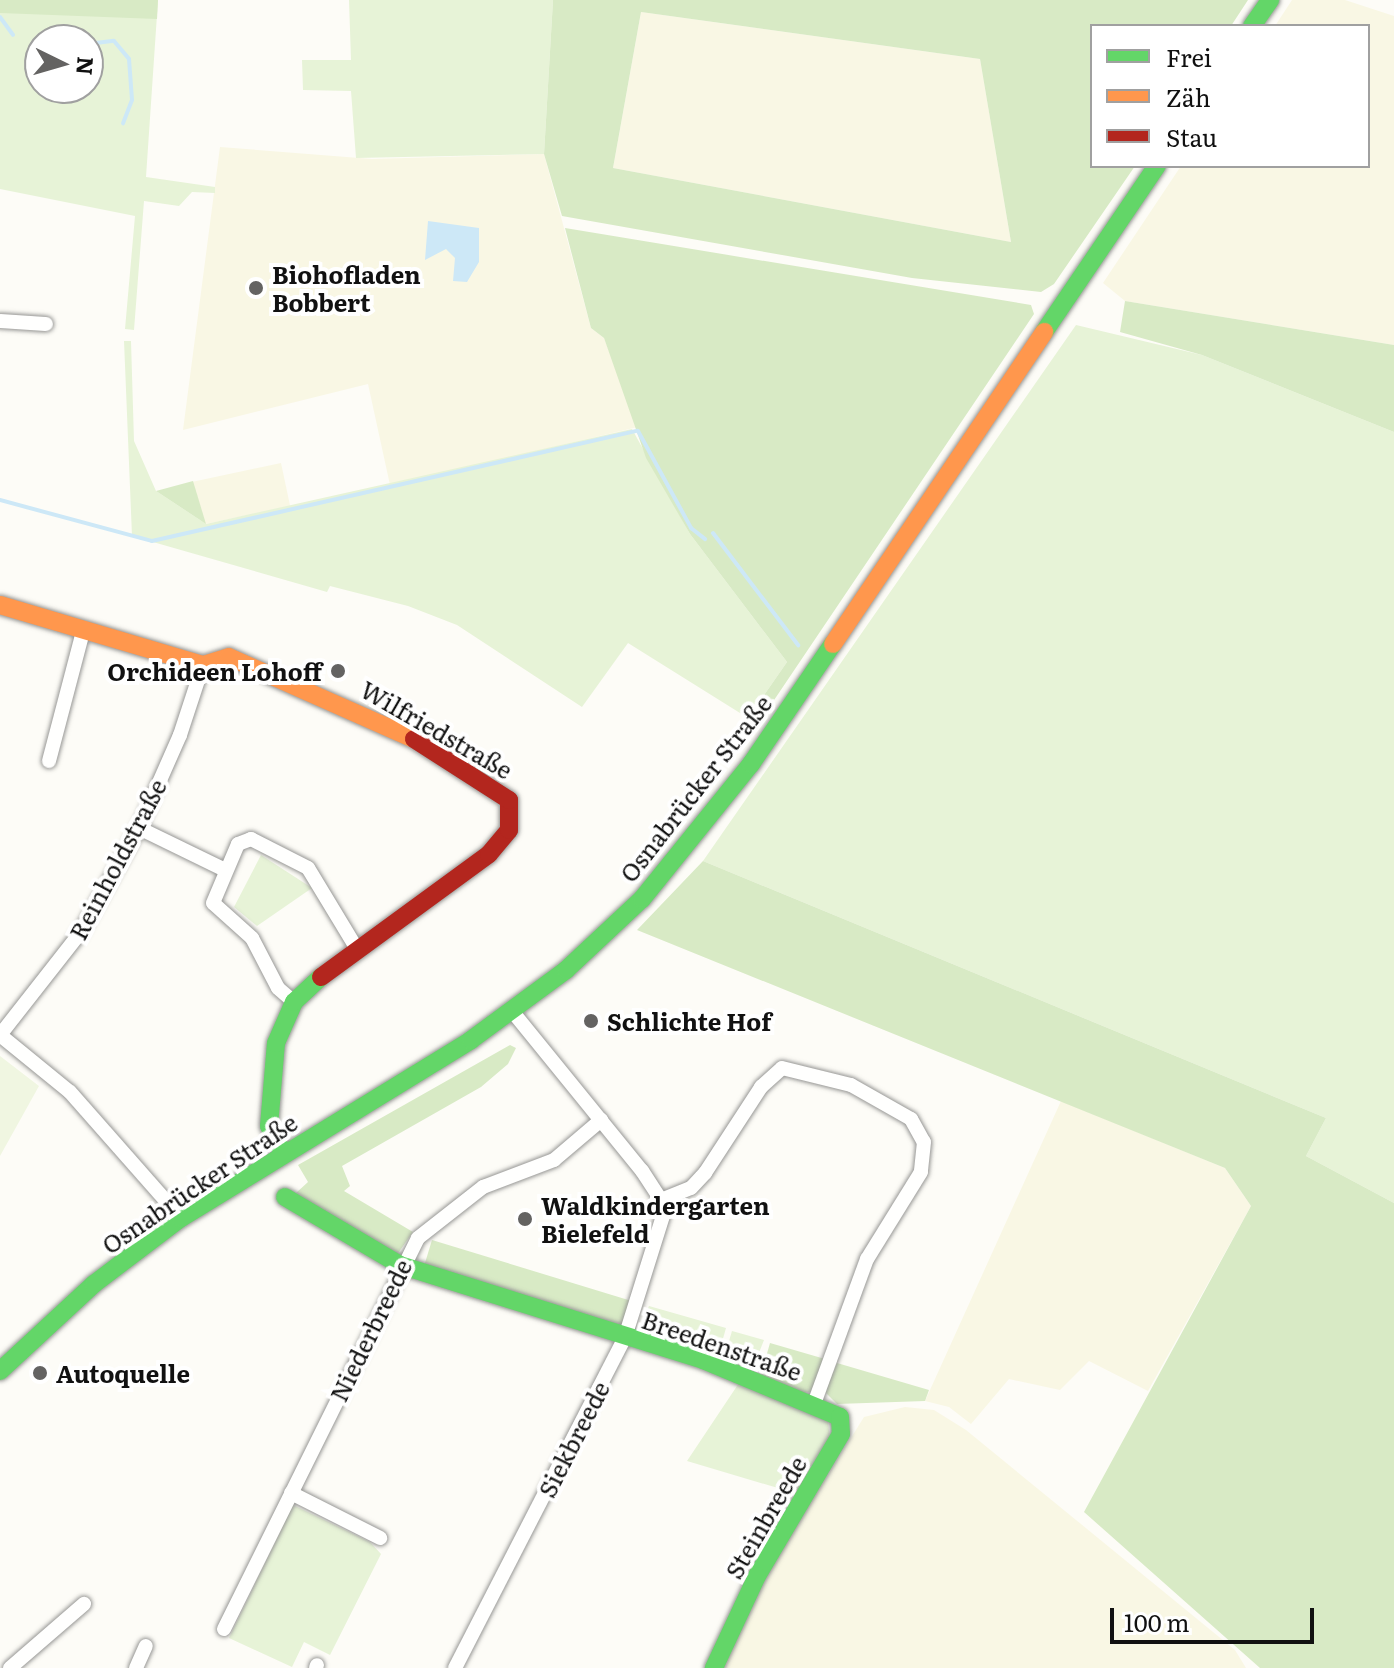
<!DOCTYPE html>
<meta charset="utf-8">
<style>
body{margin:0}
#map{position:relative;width:1394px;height:1668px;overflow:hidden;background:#fdfcf7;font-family:Literata,serif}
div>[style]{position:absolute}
.farmland>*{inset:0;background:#f9f7e4;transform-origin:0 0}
.green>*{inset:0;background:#e7f3d7}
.forest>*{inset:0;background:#d8eac5;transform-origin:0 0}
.pitch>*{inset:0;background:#f0f6e1}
.water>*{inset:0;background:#cde8f7}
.stream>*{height:4px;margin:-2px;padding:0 2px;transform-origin:2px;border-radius:2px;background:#cde8f7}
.roads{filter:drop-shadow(0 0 2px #979795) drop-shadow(0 0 2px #979795)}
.street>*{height:14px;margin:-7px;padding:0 7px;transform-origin:7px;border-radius:7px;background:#fffffe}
.fast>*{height:18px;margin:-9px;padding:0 9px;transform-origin:9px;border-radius:9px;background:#63d668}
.slow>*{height:18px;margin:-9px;padding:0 9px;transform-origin:9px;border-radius:9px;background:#ff974d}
.jam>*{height:18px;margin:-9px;padding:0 9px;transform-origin:9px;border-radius:9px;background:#b3261e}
.dots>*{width:22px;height:22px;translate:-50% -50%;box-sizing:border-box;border:4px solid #fff;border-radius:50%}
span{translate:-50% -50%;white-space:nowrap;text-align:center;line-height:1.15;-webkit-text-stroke:8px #fff;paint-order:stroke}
.poi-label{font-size:24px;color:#111;font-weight:700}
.left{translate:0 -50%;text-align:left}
.right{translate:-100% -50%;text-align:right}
.street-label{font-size:24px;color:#111}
.legend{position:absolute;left:1090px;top:24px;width:280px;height:144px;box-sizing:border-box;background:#fff;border:2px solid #a0a0a0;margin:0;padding:10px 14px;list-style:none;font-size:24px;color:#111}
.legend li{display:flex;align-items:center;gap:16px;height:40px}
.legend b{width:40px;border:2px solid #a0a0a0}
.north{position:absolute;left:24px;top:24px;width:80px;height:80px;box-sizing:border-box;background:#fff;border:2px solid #a0a0a0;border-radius:50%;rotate:95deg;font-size:22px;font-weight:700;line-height:32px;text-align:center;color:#111}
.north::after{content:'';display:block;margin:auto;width:28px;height:36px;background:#646362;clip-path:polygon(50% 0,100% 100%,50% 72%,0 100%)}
.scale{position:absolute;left:1110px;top:1608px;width:204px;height:36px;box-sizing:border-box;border:4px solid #111;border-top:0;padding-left:10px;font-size:24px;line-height:28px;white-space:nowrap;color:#111;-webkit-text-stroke:6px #fff;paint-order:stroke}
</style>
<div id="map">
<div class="farmland">
<i style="clip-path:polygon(1292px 0,1345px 0,1394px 16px,1394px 345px,1125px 301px,1103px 283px,1181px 166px,1368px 166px,1368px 26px,1275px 26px)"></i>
<i style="clip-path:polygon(641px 12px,980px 59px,1011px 242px,613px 168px)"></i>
<i style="clip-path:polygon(220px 147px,372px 159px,544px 154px,591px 328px,604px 338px,638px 427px,390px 485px,368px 384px,183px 430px)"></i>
<i style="left:281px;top:463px;width:44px;height:90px;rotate:78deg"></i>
<i style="clip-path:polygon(1061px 1101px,1225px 1168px,1251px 1206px,1148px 1391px,1089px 1361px,1060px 1390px,1009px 1379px,971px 1424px,949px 1407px,925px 1401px)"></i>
<i style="clip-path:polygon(905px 1407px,934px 1410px,966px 1430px,1235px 1650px,1246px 1668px,721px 1668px,767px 1573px,864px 1417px)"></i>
</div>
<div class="green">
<i style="clip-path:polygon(evenodd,0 0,158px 0,146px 177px,215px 187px,215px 193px,192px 192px,179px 206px,144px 201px,134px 330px,125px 329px,135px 216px,0 189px,0 0,40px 40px,88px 40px,88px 88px,40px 88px,40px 40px)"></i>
<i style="clip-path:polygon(349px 0,553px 0,544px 154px,356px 158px,351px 91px,303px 90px,302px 60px,351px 60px)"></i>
<i style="clip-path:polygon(1076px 325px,1202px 355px,1394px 432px,1394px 1203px,1306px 1156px,1326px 1118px,703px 861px)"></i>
<i style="clip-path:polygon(124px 341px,131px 341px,134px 441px,156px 491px,206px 524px,632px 429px,690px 534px,787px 662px,748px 718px,628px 643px,582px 707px,457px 625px,408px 606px,330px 586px,327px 592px,132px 536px)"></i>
<i style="clip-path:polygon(261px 855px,312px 888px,257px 926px,234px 907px)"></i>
<i style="clip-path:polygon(649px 1306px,726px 1328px,718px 1356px,645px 1334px,642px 1323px)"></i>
<i style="clip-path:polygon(732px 1331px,764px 1340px,751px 1373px,723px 1361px)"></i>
<i style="clip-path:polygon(741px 1380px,828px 1422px,830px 1439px,798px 1494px,687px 1461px)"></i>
<i style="clip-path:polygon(293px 1505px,370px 1542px,381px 1554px,330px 1655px,304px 1642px,292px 1667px,229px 1638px)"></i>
</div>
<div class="forest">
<i style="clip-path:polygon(0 0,158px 0,157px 19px,0 13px)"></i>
<i style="clip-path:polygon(evenodd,553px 0,1248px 0,1231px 26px,1092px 26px,1092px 166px,1135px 166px,1054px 284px,1041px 292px,912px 278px,562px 216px,544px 154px,553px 0,641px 12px,980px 59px,1011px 242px,613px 168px,641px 12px)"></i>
<i style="clip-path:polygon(565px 228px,1031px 305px,1034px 314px,758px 724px,748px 718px,787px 662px,690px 534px,646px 458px,604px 338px,591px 328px)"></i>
<i style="clip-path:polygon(1125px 301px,1394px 345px,1394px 432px,1202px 355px,1120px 332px)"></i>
<i style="clip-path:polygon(193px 481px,206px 524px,156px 491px)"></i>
<i style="clip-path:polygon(703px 861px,1326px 1118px,1306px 1156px,1394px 1203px,1394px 1668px,1260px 1668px,1084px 1512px,1251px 1206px,1225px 1168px,637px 930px)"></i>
<i style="clip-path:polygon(510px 1045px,516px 1048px,508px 1064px,481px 1087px,342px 1166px,350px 1186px,344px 1191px,413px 1232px,396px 1256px,296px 1193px,308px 1182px,298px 1165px)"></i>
<i style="left:432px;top:1240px;width:207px;height:30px;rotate:17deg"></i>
<i style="clip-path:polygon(770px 1343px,825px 1359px,812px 1391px,798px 1395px,760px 1378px)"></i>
<i style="clip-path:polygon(837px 1363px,929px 1390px,925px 1401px,837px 1404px,825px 1392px)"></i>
</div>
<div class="pitch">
<i style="clip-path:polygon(0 1056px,39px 1086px,0 1156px)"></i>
</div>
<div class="water">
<i style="clip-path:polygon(428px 221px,479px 228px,479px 262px,467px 282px,453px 281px,455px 258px,446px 249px,425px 260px)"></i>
</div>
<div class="stream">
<i style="left:0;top:17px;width:22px;rotate:54deg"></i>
<i style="left:52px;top:35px;width:11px;rotate:27deg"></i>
<i style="left:88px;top:44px;width:26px;rotate:-7deg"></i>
<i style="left:114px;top:41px;width:23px;rotate:50deg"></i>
<i style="left:129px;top:59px;width:41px;rotate:85.8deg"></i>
<i style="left:132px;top:100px;width:25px;rotate:111deg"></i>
<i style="left:0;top:500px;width:157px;rotate:15.1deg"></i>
<i style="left:152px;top:541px;width:498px;rotate:-12.8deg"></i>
<i style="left:638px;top:431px;width:111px;rotate:61.3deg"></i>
<i style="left:691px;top:528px;width:18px;rotate:38deg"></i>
<i style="left:713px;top:533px;width:141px;rotate:52.8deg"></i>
</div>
<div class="roads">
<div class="street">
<i style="left:0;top:321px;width:46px;rotate:3.7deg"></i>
<i style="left:49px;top:761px;width:134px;rotate:-75.3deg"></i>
<i style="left:139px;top:828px;width:96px;rotate:26deg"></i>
<i style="left:294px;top:1002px;width:21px;rotate:-139deg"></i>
<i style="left:278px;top:988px;width:56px;rotate:-117.5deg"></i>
<i style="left:252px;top:938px;width:52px;rotate:-138.1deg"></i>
<i style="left:213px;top:903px;width:64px;rotate:-67deg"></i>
<i style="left:238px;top:844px;width:14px;rotate:-21deg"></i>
<i style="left:251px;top:839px;width:64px;rotate:27deg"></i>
<i style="left:308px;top:868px;width:95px;rotate:58.8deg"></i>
<i style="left:0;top:1035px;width:130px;rotate:-51.9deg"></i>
<i style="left:80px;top:933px;width:120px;rotate:-60.7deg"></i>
<i style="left:139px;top:828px;width:102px;rotate:-66.2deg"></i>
<i style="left:180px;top:735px;width:74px;rotate:-71.8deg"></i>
<i style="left:0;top:1035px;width:90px;rotate:39.2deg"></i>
<i style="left:70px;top:1092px;width:168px;rotate:48.6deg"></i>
<i style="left:661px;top:1200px;width:32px;rotate:-22deg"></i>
<i style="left:691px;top:1188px;width:21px;rotate:-47deg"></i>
<i style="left:705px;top:1173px;width:103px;rotate:-56.9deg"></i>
<i style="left:761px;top:1087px;width:28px;rotate:-42deg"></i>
<i style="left:782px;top:1068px;width:71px;rotate:13.8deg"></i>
<i style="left:851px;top:1085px;width:69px;rotate:29.5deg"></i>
<i style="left:911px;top:1119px;width:26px;rotate:61deg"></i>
<i style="left:924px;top:1142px;width:30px;rotate:96deg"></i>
<i style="left:921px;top:1172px;width:102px;rotate:121.8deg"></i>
<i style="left:867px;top:1259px;width:154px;rotate:110.1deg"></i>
<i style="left:291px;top:1493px;width:100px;rotate:26.8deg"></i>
<i style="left:224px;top:1629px;width:436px;rotate:-63.6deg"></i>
<i style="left:418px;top:1238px;width:83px;rotate:-38.1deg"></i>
<i style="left:483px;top:1187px;width:76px;rotate:-20.8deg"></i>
<i style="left:554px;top:1160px;width:62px;rotate:-40.4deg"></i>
<i style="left:10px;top:1668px;width:98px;rotate:-40.9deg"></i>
<i style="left:136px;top:1668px;width:24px;rotate:-66deg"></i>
<i style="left:316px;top:1668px;width:3px;rotate:-72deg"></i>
<i style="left:455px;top:1668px;width:372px;rotate:-62.8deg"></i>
<i style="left:625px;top:1337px;width:127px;rotate:-72.6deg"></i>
<i style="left:663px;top:1216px;width:16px;rotate:-97deg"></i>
<i style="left:661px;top:1200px;width:35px;rotate:-123deg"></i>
<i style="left:642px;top:1171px;width:206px;rotate:-129.1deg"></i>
</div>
<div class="fast">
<i style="left:1252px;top:26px;width:32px;rotate:-55deg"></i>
<i style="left:1044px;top:332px;width:201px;rotate:-55.8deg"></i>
<i style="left:282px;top:1151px;width:28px;rotate:-117deg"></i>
<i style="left:269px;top:1126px;width:83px;rotate:-85.2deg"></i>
<i style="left:276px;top:1043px;width:45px;rotate:-66.3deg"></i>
<i style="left:294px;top:1002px;width:37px;rotate:-43deg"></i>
<i style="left:285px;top:1197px;width:134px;rotate:30.6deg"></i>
<i style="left:400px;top:1265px;width:318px;rotate:17.4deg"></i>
<i style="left:703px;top:1360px;width:148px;rotate:22.6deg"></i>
<i style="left:840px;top:1417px;width:17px;rotate:87deg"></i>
<i style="left:841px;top:1434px;width:165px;rotate:120.6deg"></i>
<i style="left:757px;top:1576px;width:102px;rotate:115.1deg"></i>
<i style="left:0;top:1371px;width:128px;rotate:-42.8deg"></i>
<i style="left:94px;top:1284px;width:109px;rotate:-37.2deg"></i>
<i style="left:181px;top:1218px;width:340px;rotate:-31.5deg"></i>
<i style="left:471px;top:1040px;width:118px;rotate:-36.4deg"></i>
<i style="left:566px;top:970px;width:104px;rotate:-43.1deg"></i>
<i style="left:642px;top:899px;width:174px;rotate:-51.1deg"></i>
<i style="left:751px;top:764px;width:145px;rotate:-55.7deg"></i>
</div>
<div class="slow">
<i style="left:0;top:605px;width:212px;rotate:16.5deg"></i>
<i style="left:203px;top:665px;width:27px;rotate:-17deg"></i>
<i style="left:229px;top:657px;width:202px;rotate:23.9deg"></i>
<i style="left:833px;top:644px;width:377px;rotate:-55.9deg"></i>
</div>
<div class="jam">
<i style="left:321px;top:977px;width:208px;rotate:-36.2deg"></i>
<i style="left:489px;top:854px;width:31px;rotate:-50deg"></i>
<i style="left:509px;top:830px;width:30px;rotate:-90deg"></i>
<i style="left:509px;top:800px;width:113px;rotate:-147.3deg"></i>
</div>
</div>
<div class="dots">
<i style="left:256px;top:288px;background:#646362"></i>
<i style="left:338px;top:671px;background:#646362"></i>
<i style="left:591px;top:1021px;background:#646362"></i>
<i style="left:525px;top:1219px;background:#646362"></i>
<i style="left:40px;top:1373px;background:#646362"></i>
</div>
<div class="poi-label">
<span class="left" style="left:272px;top:288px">Biohofladen<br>Bobbert</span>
<span class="right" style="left:322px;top:671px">Orchideen Lohoff</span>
<span class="left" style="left:607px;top:1021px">Schlichte Hof</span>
<span class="left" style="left:541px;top:1219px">Waldkindergarten<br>Bielefeld</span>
<span class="left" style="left:56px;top:1373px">Autoquelle</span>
</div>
<div class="street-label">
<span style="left:437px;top:729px;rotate:30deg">Wilfriedstraße</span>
<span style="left:695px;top:788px;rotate:-52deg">Osnabrücker Straße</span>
<span style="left:117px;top:859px;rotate:-62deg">Reinholdstraße</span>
<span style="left:199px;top:1183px;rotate:-34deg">Osnabrücker Straße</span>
<span style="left:370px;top:1330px;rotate:-64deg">Niederbreede</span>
<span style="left:722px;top:1345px;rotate:19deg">Breedenstraße</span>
<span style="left:573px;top:1439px;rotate:-63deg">Siekbreede</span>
<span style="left:765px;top:1517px;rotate:-60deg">Steinbreede</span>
</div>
<ul class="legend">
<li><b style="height:10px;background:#63d668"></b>Frei</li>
<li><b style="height:10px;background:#ff974d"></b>Zäh</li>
<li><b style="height:10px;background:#b3261e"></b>Stau</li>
</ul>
<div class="north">N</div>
<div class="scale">100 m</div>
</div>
